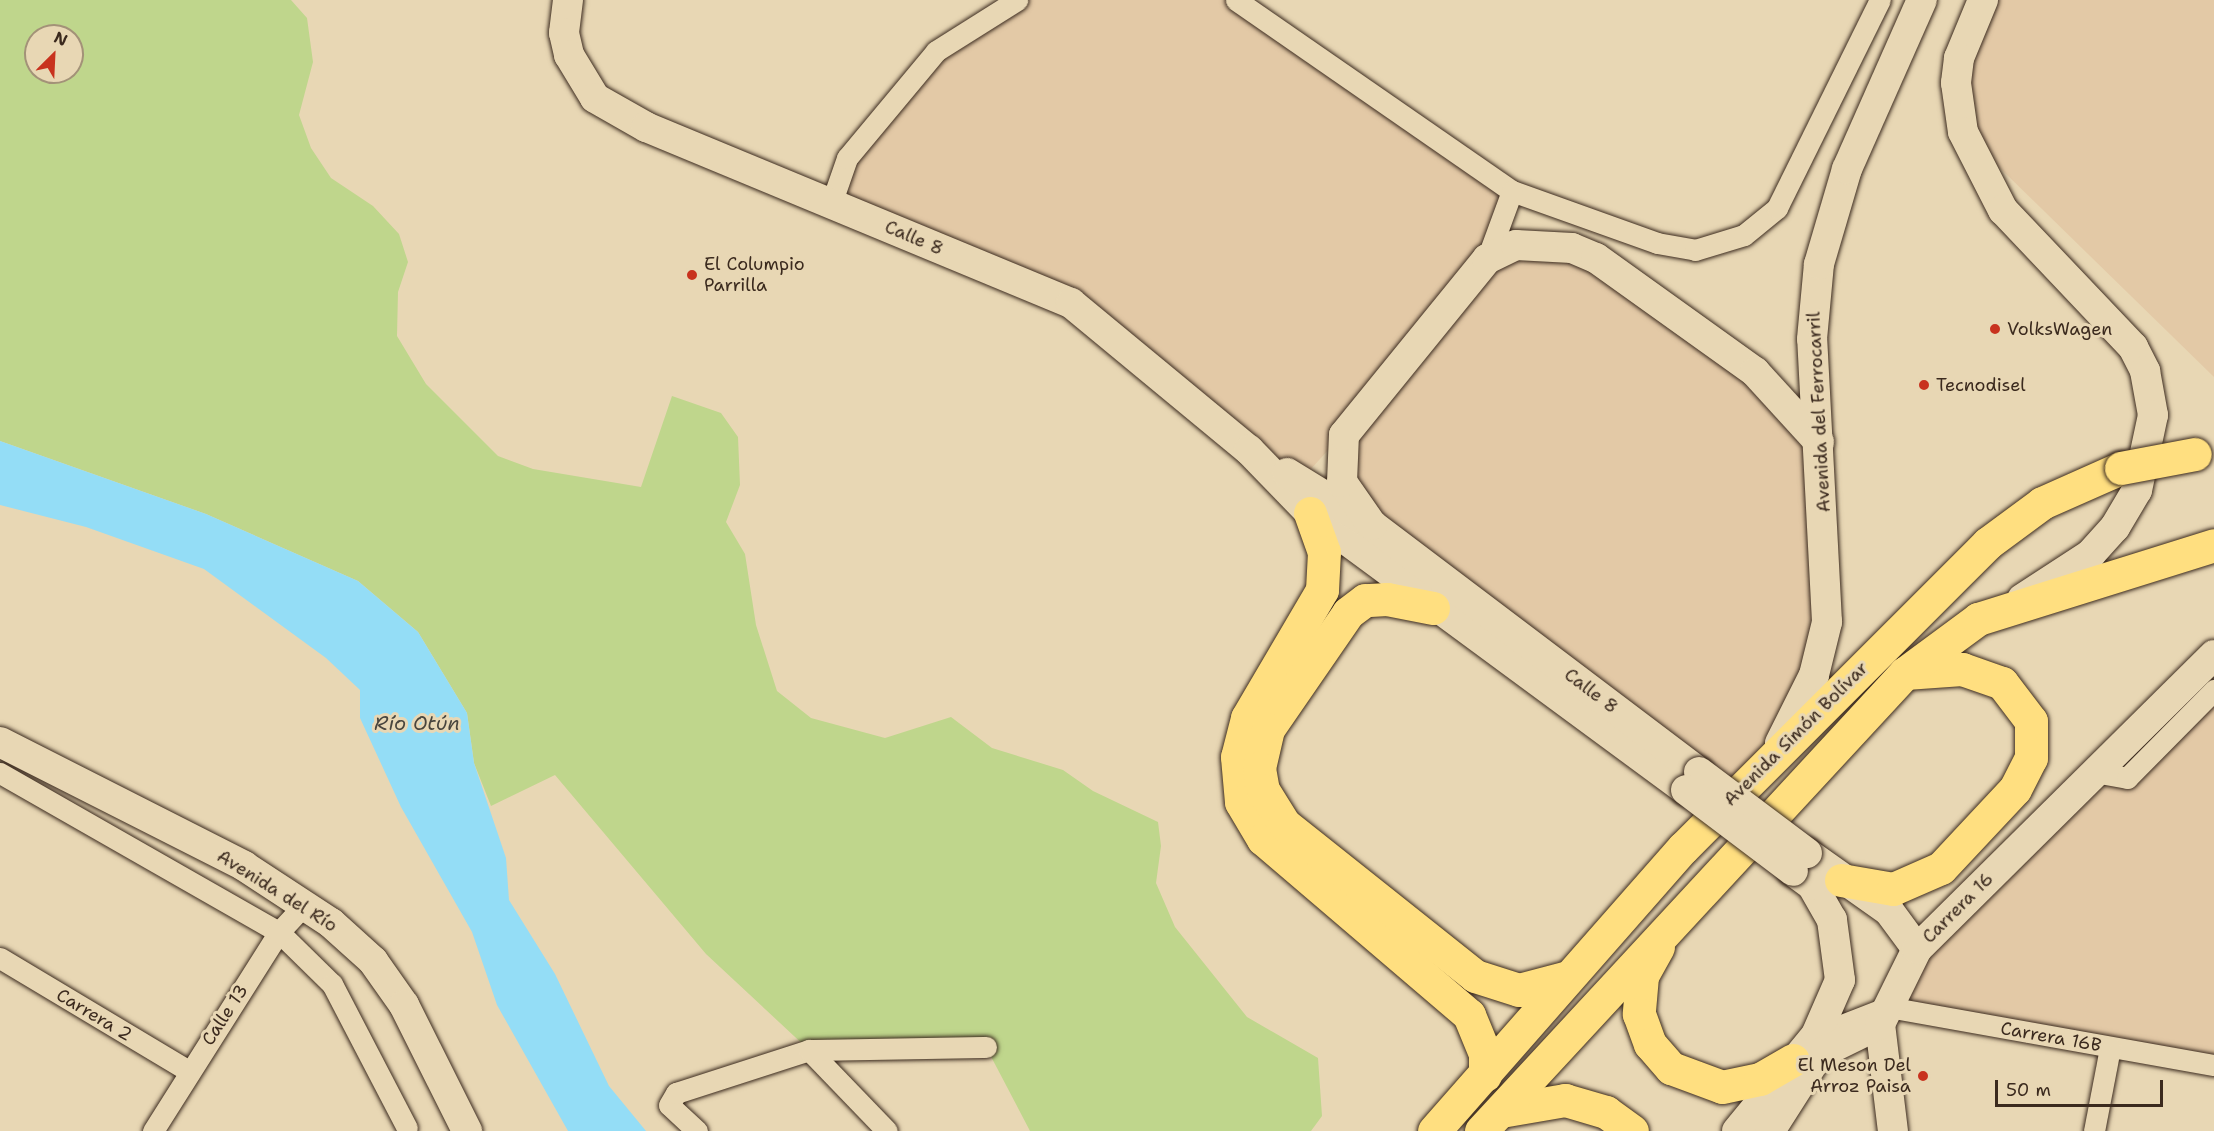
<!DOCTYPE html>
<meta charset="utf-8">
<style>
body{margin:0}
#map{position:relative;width:2214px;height:1131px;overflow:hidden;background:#e8d7b4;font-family:"Shantell Sans",sans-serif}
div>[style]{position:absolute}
.built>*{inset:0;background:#e3c9a6}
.green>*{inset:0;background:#bfd68c}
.water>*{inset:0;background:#94ddf6}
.roads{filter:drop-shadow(0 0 2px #3b2a1e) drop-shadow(0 0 2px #3b2a1e)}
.street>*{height:21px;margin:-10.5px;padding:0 10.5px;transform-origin:10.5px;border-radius:10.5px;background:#e8d7b4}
.secondary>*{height:30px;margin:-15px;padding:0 15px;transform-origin:15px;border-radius:15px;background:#e8d7b4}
.primary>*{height:33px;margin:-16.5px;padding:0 16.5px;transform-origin:16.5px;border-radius:16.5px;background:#ffdf80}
.bridges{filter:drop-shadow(0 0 2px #3b2a1e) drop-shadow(0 0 2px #3b2a1e)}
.secondary-bridge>*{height:30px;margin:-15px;padding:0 15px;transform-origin:15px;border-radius:15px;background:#e8d7b4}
.primary-bridge>*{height:33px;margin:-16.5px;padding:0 16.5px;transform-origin:16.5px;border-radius:16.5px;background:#ffdf80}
.dots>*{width:16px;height:16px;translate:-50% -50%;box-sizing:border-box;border:3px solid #e8d7b4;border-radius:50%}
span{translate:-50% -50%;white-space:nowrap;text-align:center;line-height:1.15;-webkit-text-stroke:6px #e8d7b4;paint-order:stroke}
.street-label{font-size:18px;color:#3b2a1e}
.poi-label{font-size:18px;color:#3b2a1e}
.left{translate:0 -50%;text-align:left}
.right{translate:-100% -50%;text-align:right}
.water-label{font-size:20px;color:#48453e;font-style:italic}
.north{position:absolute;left:24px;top:24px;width:60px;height:60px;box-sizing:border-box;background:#e8d7b4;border:2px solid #a39278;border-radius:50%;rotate:24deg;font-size:16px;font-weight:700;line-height:24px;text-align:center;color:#3b2a1e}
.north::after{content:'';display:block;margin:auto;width:21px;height:27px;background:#c8321e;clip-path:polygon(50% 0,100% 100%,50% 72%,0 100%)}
.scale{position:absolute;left:1995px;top:1080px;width:168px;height:27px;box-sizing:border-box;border:3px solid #3b2a1e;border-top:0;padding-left:8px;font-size:18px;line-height:21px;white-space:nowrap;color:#3b2a1e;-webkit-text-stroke:4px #e8d7b4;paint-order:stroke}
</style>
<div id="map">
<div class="built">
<i style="clip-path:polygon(1017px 0,1236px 0,1512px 191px,1487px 258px,1596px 258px,1819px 442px,1824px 648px,1732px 797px,1372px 525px,1330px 448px,1300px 481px,1071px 303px,831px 204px,847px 158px,936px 51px)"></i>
<i style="clip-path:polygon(1983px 0,2214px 0,2214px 377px,1963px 132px)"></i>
<i style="clip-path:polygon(2214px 690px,2214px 1065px,1888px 1007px,1917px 949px,2094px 772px,2127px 778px)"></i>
</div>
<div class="green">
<i style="clip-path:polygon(evenodd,0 0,291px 0,307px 18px,313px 62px,299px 115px,311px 148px,331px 178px,373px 206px,399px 234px,408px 262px,398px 292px,397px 336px,426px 384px,498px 456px,533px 469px,641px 487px,672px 396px,721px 413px,738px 437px,740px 485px,726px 522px,745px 554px,756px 625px,777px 691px,811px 718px,885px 738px,951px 717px,992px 748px,1063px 770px,1093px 791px,1158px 822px,1161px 846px,1156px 883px,1175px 927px,1247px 1017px,1318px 1058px,1322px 1116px,1311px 1131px,1030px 1131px,986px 1047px,809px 1050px,706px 954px,555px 775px,491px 806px,474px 763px,467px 713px,418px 632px,358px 581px,206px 514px,0 441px,0 0,36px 36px,72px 36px,72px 72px,36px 72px,36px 36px)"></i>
</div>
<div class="water">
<i style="clip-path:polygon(0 441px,206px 514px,358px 581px,418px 632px,467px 713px,474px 763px,506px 858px,509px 900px,555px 974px,609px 1086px,646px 1131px,568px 1131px,497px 1005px,472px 932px,401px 807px,360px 718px,360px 690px,326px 658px,204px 569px,86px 527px,0 505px)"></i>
</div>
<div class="roads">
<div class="street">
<i style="left:1236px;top:0;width:336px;rotate:34.7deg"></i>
<i style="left:1512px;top:191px;width:154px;rotate:19.7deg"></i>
<i style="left:1657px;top:243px;width:39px;rotate:10deg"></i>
<i style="left:1695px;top:250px;width:51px;rotate:-17deg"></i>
<i style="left:1744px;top:235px;width:43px;rotate:-39.3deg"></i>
<i style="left:1777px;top:208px;width:232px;rotate:-63.7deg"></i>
<i style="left:831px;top:204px;width:49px;rotate:-70.8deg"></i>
<i style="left:847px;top:158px;width:139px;rotate:-50.2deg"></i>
<i style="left:936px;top:51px;width:96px;rotate:-32.2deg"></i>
<i style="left:1487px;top:259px;width:72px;rotate:-69.8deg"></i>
<i style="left:2094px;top:772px;width:34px;rotate:10deg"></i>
<i style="left:2127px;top:778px;width:124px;rotate:-45.3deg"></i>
<i style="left:0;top:773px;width:321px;rotate:29.7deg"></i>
<i style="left:279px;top:932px;width:74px;rotate:44.5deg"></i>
<i style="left:332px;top:984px;width:162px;rotate:62.5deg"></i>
<i style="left:0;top:958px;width:220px;rotate:30.9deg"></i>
<i style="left:1816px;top:1035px;width:77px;rotate:-21.3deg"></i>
<i style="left:1888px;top:1007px;width:331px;rotate:10.1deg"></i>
<i style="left:809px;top:1050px;width:112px;rotate:46.1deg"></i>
<i style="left:153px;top:1131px;width:236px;rotate:-57.7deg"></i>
<i style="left:279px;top:932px;width:37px;rotate:-47deg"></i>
<i style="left:697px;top:1131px;width:38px;rotate:-137deg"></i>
<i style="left:669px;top:1105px;width:14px;rotate:-60deg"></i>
<i style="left:676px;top:1093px;width:140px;rotate:-17.9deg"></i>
<i style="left:809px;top:1050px;width:177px;rotate:-1deg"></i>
<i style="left:2094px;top:1131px;width:85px;rotate:-79.1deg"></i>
</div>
<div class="secondary">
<i style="left:568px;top:0;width:33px;rotate:97deg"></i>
<i style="left:564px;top:33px;width:23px;rotate:77deg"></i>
<i style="left:569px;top:55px;width:50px;rotate:58.8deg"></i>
<i style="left:595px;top:98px;width:59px;rotate:29.6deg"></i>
<i style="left:646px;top:127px;width:460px;rotate:22.5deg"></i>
<i style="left:1071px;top:303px;width:231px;rotate:39.6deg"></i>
<i style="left:1249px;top:450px;width:88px;rotate:45.9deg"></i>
<i style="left:1310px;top:513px;width:467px;rotate:36.4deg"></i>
<i style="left:1983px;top:0;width:63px;rotate:112.5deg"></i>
<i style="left:1959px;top:58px;width:25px;rotate:97deg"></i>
<i style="left:1956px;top:83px;width:49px;rotate:81.9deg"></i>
<i style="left:1963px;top:132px;width:88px;rotate:62.9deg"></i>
<i style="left:2003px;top:210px;width:189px;rotate:46.5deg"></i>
<i style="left:2133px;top:347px;width:27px;rotate:63deg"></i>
<i style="left:2145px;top:371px;width:45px;rotate:79.7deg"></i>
<i style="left:2153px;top:415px;width:77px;rotate:102deg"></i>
<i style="left:2137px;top:490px;width:43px;rotate:120.7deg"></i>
<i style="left:2115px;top:527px;width:36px;rotate:132deg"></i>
<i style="left:2091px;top:554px;width:82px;rotate:146.9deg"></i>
<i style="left:1287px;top:473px;width:100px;rotate:31.5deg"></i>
<i style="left:1372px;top:525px;width:410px;rotate:37.1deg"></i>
<i style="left:1372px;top:525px;width:52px;rotate:-124.9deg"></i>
<i style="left:1342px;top:482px;width:47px;rotate:-87.6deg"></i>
<i style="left:1344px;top:435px;width:227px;rotate:-50.9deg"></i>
<i style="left:1487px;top:259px;width:32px;rotate:-26deg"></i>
<i style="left:1516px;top:245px;width:56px;rotate:3.1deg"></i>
<i style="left:1572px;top:248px;width:26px;rotate:23deg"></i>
<i style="left:1596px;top:258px;width:196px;rotate:35.6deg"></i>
<i style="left:1755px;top:372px;width:95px;rotate:47.6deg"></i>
<i style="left:0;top:742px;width:274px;rotate:26.9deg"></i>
<i style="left:244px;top:866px;width:104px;rotate:33.2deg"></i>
<i style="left:331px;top:923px;width:57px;rotate:42.1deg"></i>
<i style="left:373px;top:961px;width:54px;rotate:54.8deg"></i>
<i style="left:404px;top:1005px;width:141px;rotate:63.4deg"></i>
<i style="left:1780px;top:743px;width:76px;rotate:-63.4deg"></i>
<i style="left:1814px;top:675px;width:55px;rotate:-76.2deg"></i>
<i style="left:1827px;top:622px;width:283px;rotate:-93deg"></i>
<i style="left:1812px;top:339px;width:75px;rotate:-84.7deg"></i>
<i style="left:1819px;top:264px;width:99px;rotate:-73.6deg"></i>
<i style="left:1847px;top:169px;width:185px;rotate:-66.1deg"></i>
<i style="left:1807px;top:853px;width:100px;rotate:35.3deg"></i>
<i style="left:1889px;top:911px;width:47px;rotate:53.6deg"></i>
<i style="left:1880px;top:1024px;width:108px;rotate:83.1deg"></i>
<i style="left:1737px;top:1131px;width:124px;rotate:-50.5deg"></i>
<i style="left:1816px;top:1035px;width:60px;rotate:-66.4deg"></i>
<i style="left:1840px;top:980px;width:61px;rotate:-97.6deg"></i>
<i style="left:1832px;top:920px;width:40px;rotate:-119.7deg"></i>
<i style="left:1812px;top:885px;width:24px;rotate:-144deg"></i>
<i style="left:1770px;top:1131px;width:91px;rotate:-57.5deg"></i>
<i style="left:1819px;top:1054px;width:68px;rotate:-26.2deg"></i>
<i style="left:1880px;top:1024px;width:84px;rotate:-63.7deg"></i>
<i style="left:1917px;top:949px;width:418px;rotate:-44.7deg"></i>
</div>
<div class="primary">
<i style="left:1310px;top:513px;width:41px;rotate:70.3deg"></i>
<i style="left:1324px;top:552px;width:38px;rotate:93deg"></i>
<i style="left:1322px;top:590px;width:148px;rotate:120.4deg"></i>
<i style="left:1247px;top:718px;width:40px;rotate:104.4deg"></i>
<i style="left:1237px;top:757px;width:45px;rotate:84.9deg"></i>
<i style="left:1241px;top:802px;width:43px;rotate:59.3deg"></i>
<i style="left:1263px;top:839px;width:271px;rotate:40.5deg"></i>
<i style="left:1469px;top:1015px;width:42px;rotate:67.7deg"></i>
<i style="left:1485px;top:1054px;width:21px;rotate:90deg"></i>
<i style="left:1433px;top:608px;width:47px;rotate:-168.9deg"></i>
<i style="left:1387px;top:599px;width:22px;rotate:177deg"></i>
<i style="left:1365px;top:600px;width:21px;rotate:143deg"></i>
<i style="left:1348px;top:613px;width:141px;rotate:124.6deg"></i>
<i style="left:1268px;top:729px;width:40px;rotate:103deg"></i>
<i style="left:1259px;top:768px;width:22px;rotate:80deg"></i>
<i style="left:1263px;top:790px;width:40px;rotate:58deg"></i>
<i style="left:1284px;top:824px;width:244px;rotate:38.5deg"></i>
<i style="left:1475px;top:976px;width:46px;rotate:17.7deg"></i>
<i style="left:1519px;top:990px;width:47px;rotate:-14.9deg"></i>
<i style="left:1841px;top:880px;width:53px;rotate:9.8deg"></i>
<i style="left:1893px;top:889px;width:52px;rotate:-23.6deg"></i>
<i style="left:1941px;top:868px;width:108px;rotate:-46.9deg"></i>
<i style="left:2015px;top:789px;width:35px;rotate:-63deg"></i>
<i style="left:2031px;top:758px;width:37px;rotate:-90deg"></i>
<i style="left:2031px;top:721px;width:48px;rotate:-127.3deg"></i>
<i style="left:2002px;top:683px;width:42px;rotate:-160.7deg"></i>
<i style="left:1962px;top:669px;width:57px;rotate:176deg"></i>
<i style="left:1658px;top:947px;width:33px;rotate:119deg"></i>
<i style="left:1642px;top:976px;width:38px;rotate:95deg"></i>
<i style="left:1639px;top:1014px;width:32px;rotate:70deg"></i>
<i style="left:1650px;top:1044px;width:32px;rotate:49deg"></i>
<i style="left:1671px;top:1068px;width:54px;rotate:20.4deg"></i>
<i style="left:1722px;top:1087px;width:39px;rotate:-12deg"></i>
<i style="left:1760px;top:1079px;width:38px;rotate:-30deg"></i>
<i style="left:1501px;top:1111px;width:65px;rotate:-9.8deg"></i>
<i style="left:1565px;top:1100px;width:43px;rotate:16.3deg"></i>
<i style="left:1606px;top:1112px;width:32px;rotate:36deg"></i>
<i style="left:1434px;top:1131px;width:377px;rotate:-48.7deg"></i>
<i style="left:1683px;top:848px;width:431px;rotate:-45deg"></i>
<i style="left:1988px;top:543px;width:67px;rotate:-36.5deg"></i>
<i style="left:2042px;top:503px;width:86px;rotate:-23.9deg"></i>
<i style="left:1481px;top:1131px;width:624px;rotate:-47.21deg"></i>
<i style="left:1905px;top:673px;width:91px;rotate:-36.5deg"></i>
<i style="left:1978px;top:619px;width:247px;rotate:-17.4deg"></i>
</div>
</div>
<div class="bridges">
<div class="secondary-bridge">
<i style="left:1699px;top:772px;width:135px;rotate:36.9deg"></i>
<i style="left:1686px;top:790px;width:134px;rotate:37.1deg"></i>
</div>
<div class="primary-bridge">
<i style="left:2121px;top:468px;width:75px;rotate:-10.7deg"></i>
</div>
</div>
<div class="dots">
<i style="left:692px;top:275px;background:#c8321e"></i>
<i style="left:1995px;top:329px;background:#c8321e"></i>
<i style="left:1924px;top:385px;background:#c8321e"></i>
<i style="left:1923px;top:1076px;background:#c8321e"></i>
</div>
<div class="street-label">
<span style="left:914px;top:238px;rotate:23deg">Calle 8</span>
<span style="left:1819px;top:412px;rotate:-93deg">Avenida del Ferrocarril</span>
<span style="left:1591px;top:691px;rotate:37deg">Calle 8</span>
<span style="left:1796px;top:734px;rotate:-45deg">Avenida Simón Bolívar</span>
<span style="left:277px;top:891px;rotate:32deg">Avenida del Río</span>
<span style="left:1958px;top:908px;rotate:-45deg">Carrera 16</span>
<span style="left:94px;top:1015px;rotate:31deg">Carrera 2</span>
<span style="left:225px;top:1015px;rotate:-57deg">Calle 13</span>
<span style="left:2051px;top:1037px;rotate:10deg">Carrera 16B</span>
</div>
<div class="poi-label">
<span class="left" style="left:704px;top:275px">El Columpio<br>Parrilla</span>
<span class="left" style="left:2007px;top:329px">VolksWagen</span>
<span class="left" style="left:1936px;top:385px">Tecnodisel</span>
<span class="right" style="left:1911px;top:1076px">El Meson Del<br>Arroz Paisa</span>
</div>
<div class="water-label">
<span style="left:417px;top:723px">Río Otún</span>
</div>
<div class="north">N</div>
<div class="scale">50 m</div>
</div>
